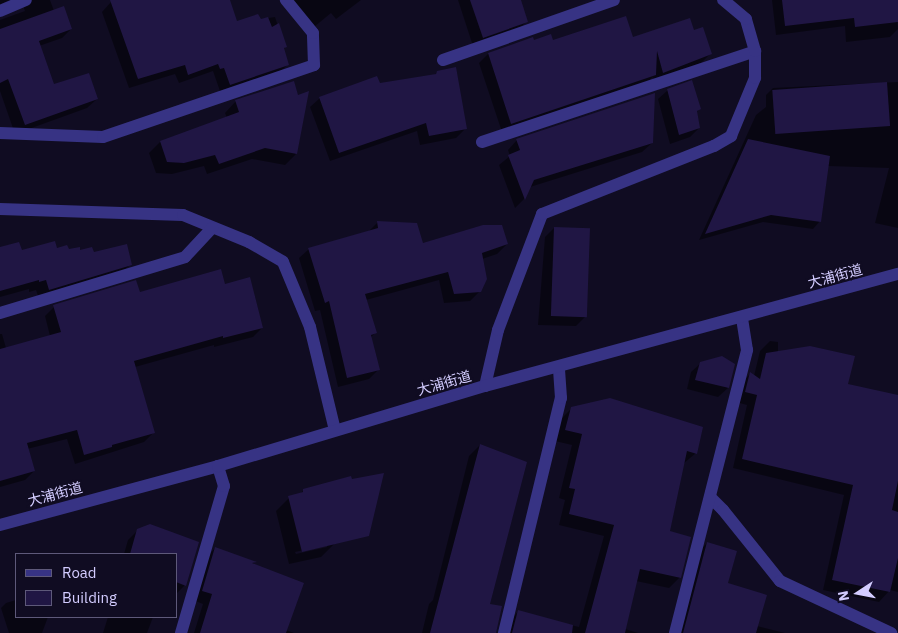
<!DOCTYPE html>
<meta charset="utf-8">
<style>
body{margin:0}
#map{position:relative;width:898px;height:633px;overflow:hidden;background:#100c22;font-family:"IBM Plex Sans","Noto Sans JP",sans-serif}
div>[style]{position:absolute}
.shadow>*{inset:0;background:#0007}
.building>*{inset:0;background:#201644;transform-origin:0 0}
.minor>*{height:12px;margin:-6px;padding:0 6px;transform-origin:6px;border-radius:6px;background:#373384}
.tertiary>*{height:12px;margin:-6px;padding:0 6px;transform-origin:6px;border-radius:6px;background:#373384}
span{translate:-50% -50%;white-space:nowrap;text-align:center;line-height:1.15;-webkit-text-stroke:4px #100c22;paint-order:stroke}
.street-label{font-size:14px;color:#d3ccff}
.legend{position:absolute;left:15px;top:553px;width:162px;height:65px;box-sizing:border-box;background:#100c22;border:1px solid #5e597a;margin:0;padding:6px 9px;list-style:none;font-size:15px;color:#d3ccff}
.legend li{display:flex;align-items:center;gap:10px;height:25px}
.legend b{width:25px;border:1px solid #5e597a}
.north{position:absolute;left:833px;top:568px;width:50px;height:50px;-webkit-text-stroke:4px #100c22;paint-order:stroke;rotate:259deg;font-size:14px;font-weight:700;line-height:20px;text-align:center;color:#d3ccff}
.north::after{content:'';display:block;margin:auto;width:18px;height:22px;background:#d3ccff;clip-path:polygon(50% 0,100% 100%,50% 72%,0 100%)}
</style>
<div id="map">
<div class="shadow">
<i style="clip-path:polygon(0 0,50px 0,54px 11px,71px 29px,62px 38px,39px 46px,53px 86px,97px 99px,87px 108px,15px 134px,0 91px,0 20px,25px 11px,22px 3px,0 7px)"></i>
<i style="clip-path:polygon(119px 0,228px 0,236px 23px,275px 17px,285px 47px,283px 50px,287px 65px,278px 74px,221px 94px,213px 71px,179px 83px,175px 74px,129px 88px,102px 12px,111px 2px)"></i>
<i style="clip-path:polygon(294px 0,361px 0,336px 19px,331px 13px,314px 27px)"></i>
<i style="clip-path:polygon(458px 0,519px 0,527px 21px,517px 31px,473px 46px)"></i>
<i style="clip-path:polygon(772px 0,896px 0,898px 29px,890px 37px,846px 42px,845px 26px,776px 35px)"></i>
<i style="clip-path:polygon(632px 39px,710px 54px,701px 63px,654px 82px,653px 77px,645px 84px,502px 132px,479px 63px,488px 54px,534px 41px)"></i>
<i style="clip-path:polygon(437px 72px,465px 129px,456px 138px,420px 145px,417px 131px,330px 161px,310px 107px,320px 98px,435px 75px)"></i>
<i style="clip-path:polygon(898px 82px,898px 228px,875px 223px,889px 168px,828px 166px,820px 221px,813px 229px,763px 222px,699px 240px,756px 115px,766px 107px,766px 95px,773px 88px)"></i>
<i style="clip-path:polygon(668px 90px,699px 109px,696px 113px,699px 128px,690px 137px,670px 144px,658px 99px)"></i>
<i style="clip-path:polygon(236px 101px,296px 154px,285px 165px,252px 159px,207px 174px,204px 166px,172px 174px,156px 173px,149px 153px,160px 142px,227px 118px,225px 113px)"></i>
<i style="clip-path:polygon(517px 140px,652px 143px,642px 152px,530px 187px,524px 199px,515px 208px,499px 165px,510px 156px,508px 150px)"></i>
<i style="clip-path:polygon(377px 223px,422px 244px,507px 244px,497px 254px,482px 259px,480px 291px,470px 301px,444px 303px,439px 280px,366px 300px,375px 333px,370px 338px,378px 370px,369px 379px,338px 387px,320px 310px,315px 311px,299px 258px,309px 249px,368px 232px)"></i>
<i style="clip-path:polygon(554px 228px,585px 317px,576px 326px,538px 325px,545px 237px)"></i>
<i style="clip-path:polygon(0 249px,21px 252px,79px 252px,131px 264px,120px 274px,39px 299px,36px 290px,29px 292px,29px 289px,0 297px)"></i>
<i style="clip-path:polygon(224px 285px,262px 328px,253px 337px,214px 347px,214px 345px,135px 367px,154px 432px,144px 442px,75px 464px,67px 439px,27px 449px,34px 471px,25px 480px,0 487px,0 334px,2px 334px,6px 348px,50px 336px,45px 316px,54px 307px)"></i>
<i style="clip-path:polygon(770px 341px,778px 342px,778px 352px,846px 385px,898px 397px,898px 592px,890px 590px,879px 602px,823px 590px,844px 495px,733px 468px,747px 405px,736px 402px,740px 384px,750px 374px,754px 376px,760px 351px)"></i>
<i style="clip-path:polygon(701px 363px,728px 388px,718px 397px,687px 389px,691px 372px)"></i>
<i style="clip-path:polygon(572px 408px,696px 453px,683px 464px,669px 532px,680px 577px,669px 588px,636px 581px,625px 629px,638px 633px,505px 633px,507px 623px,518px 612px,579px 627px,604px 536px,559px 525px,565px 500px,559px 498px,572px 445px,555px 441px,561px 419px)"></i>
<i style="clip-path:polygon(480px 445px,489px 604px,496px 633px,422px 633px,429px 604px,433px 600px,469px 456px)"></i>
<i style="clip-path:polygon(evenodd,304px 490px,335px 543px,321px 557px,289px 564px,276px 511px,289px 498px,299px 495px,304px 490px,327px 545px,327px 547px,296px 554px,295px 552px,327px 545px)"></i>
<i style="clip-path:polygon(138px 530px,198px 542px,185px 585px,176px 594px,176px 554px,124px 554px,128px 540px)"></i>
<i style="clip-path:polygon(707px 543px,726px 584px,757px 626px,785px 633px,676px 633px,696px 554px)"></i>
<i style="clip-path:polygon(215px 548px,255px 562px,252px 565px,286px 630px,294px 633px,194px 633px,203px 604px,193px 600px,206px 558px)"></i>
<i style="clip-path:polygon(16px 600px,16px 617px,48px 617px,42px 633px,9px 633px,1px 608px,6px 603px)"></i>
<i style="clip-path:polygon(108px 617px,153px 617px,147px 633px,103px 633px)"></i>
</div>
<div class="building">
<i style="clip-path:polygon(110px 0,230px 0,237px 21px,258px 14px,261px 19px,268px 17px,272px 27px,279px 23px,287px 47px,284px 48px,289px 65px,230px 85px,224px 68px,220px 69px,218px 64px,188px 75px,185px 65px,138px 79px)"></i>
<i style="clip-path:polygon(470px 0,521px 0,528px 22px,483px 38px)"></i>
<i style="clip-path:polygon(782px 0,898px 0,898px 22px,855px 27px,854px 18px,785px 26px)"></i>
<i style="clip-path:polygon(64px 6px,72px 29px,39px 41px,54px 84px,89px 73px,98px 99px,25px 125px,8px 79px,0 83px,0 29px)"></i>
<i style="clip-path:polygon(626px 16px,633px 37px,690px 18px,694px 30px,703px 27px,712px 54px,663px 73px,657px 51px,656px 75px,511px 124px,488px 53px,533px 37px,534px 40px,551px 34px,553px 40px)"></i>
<i style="clip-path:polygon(456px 67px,467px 129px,429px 136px,426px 123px,339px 153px,319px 97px,377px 76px,380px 83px,436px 74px,437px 71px)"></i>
<i style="clip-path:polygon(692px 80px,701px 109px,697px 111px,700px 128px,679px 135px,667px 89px)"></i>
<i style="clip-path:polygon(294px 81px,298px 95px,309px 91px,297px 154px,265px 148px,219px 164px,215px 155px,184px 163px,167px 162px,160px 141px,239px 112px,235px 100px)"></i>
<i style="left:887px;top:82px;width:44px;height:115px;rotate:86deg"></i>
<i style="clip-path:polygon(655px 93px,653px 143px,534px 180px,525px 200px,508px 155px,520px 150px,516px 139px)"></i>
<i style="clip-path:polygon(748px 139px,830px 156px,821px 222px,771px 215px,705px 234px)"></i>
<i style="clip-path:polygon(377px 221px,417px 223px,423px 243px,483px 225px,502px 225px,508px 244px,482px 253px,487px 279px,481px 292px,454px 294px,448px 272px,365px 294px,377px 333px,371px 335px,380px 370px,347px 378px,329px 301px,325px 303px,308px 248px,378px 228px)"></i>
<i style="left:554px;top:227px;width:36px;height:89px;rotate:2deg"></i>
<i style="clip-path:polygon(55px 241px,57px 248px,67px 245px,69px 249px,80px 247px,80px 250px,92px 247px,94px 252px,127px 244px,132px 265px,49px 290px,46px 280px,39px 282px,39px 280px,0 291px,0 247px,19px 242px,22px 250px)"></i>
<i style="clip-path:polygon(221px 269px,225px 284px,250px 277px,263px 328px,223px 338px,223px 336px,134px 361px,155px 433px,112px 445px,112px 447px,84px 455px,77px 430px,27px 443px,35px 471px,0 481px,0 349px,61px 332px,53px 305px,136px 280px,140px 292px)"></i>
<i style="clip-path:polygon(810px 346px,855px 356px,848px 384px,898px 395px,898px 481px,892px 510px,898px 512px,898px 558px,890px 592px,832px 580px,853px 485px,742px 459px,757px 395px,745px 392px,750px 372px,760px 379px,766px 353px)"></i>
<i style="clip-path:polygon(722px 356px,735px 364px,729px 388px,695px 380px,700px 362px)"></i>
<i style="clip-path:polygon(610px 398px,703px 427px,697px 454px,687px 451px,670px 531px,691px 537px,681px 578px,640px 569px,625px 633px,585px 633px,614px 525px,569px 514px,575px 489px,569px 488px,582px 434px,565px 430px,571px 407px)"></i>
<i style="clip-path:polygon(480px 444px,527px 462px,490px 604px,502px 606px,496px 633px,430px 633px)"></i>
<i style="clip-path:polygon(384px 473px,369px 536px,302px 552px,288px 496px,303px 492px,303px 489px,351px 476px,352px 479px)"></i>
<i style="clip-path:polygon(150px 524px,199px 542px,186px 586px,176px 582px,176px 554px,130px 554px,137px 529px)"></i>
<i style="clip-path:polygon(707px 542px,737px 551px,728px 583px,767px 595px,756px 633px,683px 633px)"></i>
<i style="clip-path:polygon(215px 547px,257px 562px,252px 563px,304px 583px,286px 633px,200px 633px,212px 594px,202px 591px)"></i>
<i style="clip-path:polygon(518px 610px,573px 625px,572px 633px,512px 633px)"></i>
</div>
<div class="minor">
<i style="left:0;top:11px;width:28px;rotate:-23deg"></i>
<i style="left:443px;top:60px;width:181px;rotate:-19.3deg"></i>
<i style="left:0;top:133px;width:103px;rotate:2.2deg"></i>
<i style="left:103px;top:137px;width:223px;rotate:-18.8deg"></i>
<i style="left:314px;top:65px;width:32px;rotate:-92deg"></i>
<i style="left:313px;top:33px;width:43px;rotate:-129.3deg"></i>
<i style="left:482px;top:142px;width:288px;rotate:-18.4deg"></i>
<i style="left:0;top:209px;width:183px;rotate:1.9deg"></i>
<i style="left:183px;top:215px;width:71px;rotate:22.2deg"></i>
<i style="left:249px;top:242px;width:39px;rotate:30deg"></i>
<i style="left:283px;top:262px;width:70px;rotate:67.4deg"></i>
<i style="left:310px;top:327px;width:106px;rotate:76.4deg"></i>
<i style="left:0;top:313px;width:193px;rotate:-16.8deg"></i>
<i style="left:185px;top:257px;width:40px;rotate:-47deg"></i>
<i style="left:485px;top:386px;width:57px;rotate:-76.9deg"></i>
<i style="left:498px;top:330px;width:124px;rotate:-69.2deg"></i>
<i style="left:542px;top:214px;width:185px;rotate:-21.6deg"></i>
<i style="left:714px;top:146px;width:20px;rotate:-30deg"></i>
<i style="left:731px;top:136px;width:63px;rotate:-67.5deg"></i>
<i style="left:755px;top:78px;width:27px;rotate:-90deg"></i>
<i style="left:755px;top:51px;width:33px;rotate:-106deg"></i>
<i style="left:746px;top:19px;width:30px;rotate:-140deg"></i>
<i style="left:711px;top:498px;width:17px;rotate:45deg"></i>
<i style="left:723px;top:510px;width:91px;rotate:51.2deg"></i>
<i style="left:780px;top:581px;width:123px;rotate:25.1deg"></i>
<i style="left:181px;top:633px;width:153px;rotate:-73.7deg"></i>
<i style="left:224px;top:486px;width:21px;rotate:-107deg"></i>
<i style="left:504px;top:633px;width:242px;rotate:-76.4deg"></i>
<i style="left:561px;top:398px;width:30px;rotate:-94deg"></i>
<i style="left:675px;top:633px;width:292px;rotate:-75.7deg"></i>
<i style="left:747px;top:350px;width:33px;rotate:-99deg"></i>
</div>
<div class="tertiary">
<i style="left:0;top:525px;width:226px;rotate:-15.1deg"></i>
<i style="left:218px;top:466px;width:279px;rotate:-16.7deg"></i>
<i style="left:485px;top:386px;width:428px;rotate:-15.2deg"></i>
</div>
<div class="street-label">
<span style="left:835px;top:276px;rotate:-15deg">大浦街道</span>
<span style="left:444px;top:383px;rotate:-16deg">大浦街道</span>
<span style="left:55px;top:494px;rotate:-15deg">大浦街道</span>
</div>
<ul class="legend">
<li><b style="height:6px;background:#373384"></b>Road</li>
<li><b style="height:14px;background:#201644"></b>Building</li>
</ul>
<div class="north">N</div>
</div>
